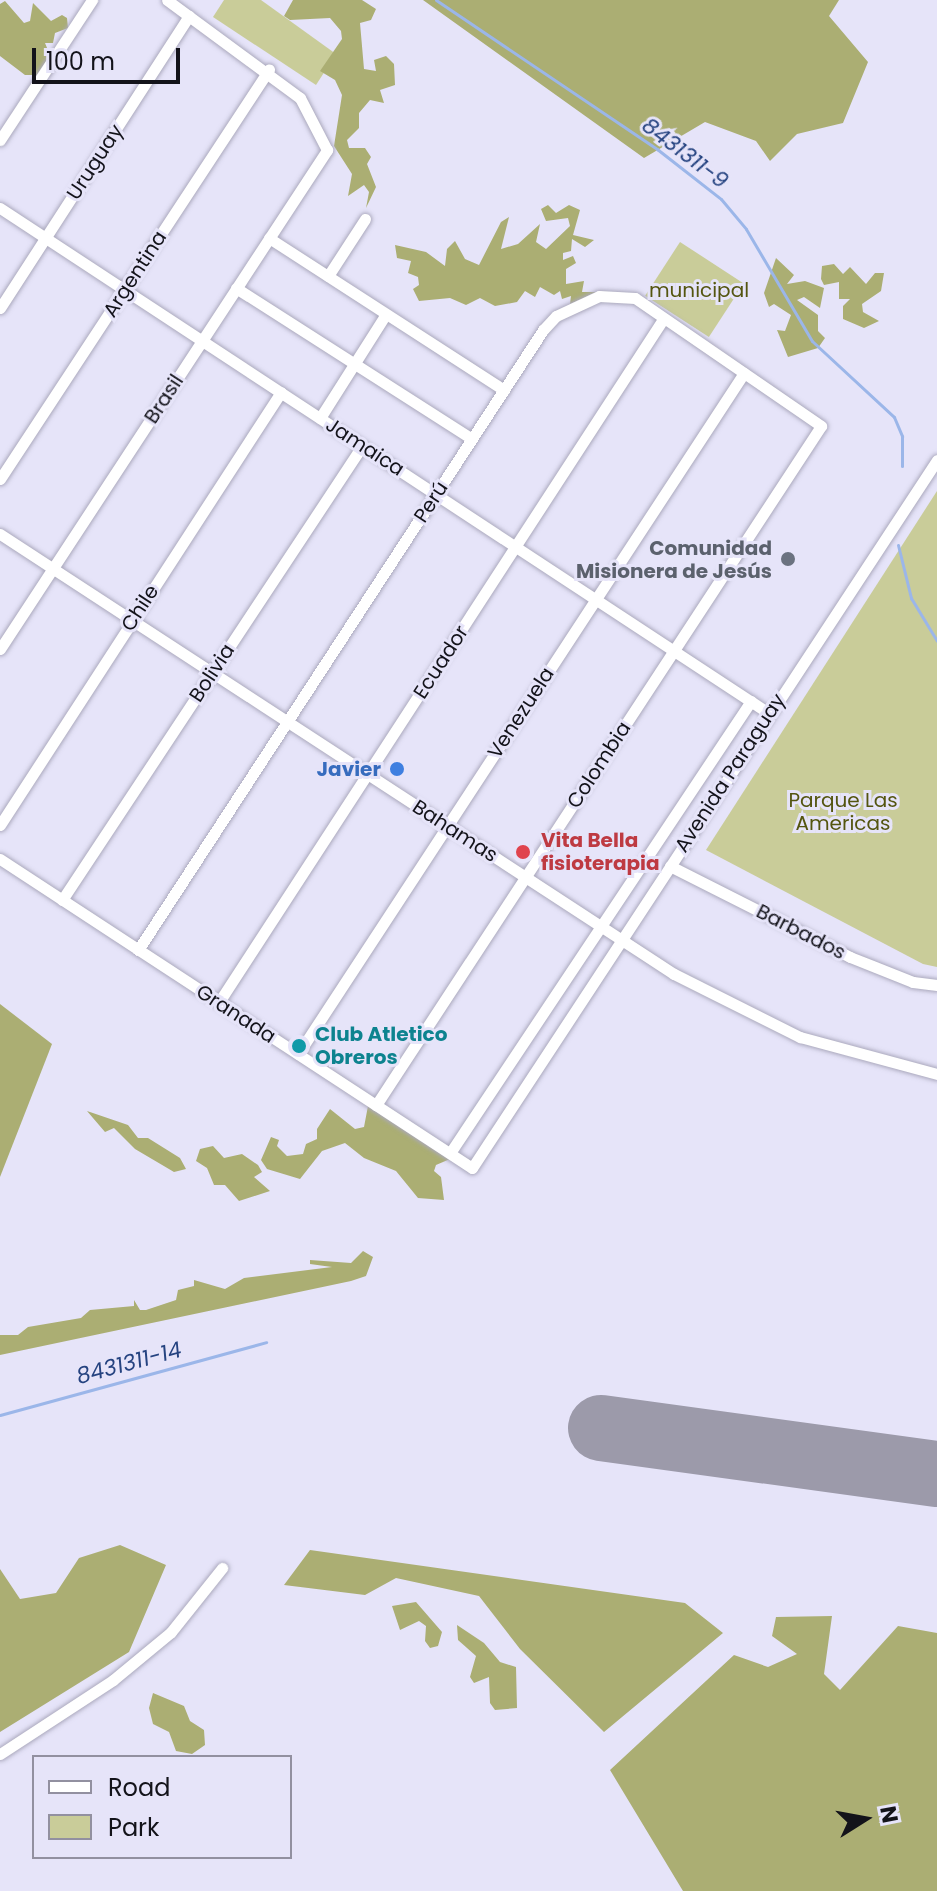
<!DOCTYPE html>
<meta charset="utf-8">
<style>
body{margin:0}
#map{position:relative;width:937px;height:1891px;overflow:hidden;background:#e6e4f9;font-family:Poppins,sans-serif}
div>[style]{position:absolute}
.green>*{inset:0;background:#c9cc99;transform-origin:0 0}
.forest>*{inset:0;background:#abae73}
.stream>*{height:3px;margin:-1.5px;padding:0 1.5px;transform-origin:1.5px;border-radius:1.5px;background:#9bb6e9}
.runway>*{height:66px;margin:-33px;padding:0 33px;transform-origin:33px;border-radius:33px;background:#9c9aaa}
.roads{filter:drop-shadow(0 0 2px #aba9bd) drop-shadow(0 0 2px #aba9bd)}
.street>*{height:11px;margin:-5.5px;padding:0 5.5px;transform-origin:5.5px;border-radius:5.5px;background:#fff}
.dots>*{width:22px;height:22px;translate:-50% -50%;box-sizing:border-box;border:4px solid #e6e4f9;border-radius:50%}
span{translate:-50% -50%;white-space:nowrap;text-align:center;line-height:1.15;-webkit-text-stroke:6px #e6e4f9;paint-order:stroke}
.street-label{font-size:20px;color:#13131a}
.park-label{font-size:20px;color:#545510}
.worship-label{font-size:20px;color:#5b616d;font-weight:700}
.right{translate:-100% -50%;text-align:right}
.shop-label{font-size:20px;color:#366cbe;font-weight:700}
.health-label{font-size:20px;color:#be3a42;font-weight:700}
.left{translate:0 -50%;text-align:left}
.culture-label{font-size:20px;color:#0d838f;font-weight:700}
.water-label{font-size:22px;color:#254380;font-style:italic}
.legend{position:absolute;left:32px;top:1755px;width:260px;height:104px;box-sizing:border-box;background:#e6e4f9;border:2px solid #9290a0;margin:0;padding:10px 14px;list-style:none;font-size:24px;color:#13131a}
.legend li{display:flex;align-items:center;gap:16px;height:40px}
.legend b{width:40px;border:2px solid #9290a0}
.north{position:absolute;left:825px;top:1779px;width:80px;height:80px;-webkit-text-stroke:6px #e6e4f9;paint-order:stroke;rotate:79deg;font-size:22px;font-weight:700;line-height:32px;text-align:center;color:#13131a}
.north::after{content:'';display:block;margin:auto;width:28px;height:36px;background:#13131a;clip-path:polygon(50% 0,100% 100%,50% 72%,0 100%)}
.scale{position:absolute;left:32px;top:48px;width:148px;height:36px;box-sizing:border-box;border:4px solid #13131a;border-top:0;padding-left:10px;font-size:24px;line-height:28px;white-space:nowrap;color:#13131a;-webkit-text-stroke:6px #e6e4f9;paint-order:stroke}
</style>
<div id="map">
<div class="green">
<i style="clip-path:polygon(224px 0,261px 0,336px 54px,316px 85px,213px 17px)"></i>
<i style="left:680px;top:242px;width:76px;height:64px;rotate:33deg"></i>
<i style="clip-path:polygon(937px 491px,937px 967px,923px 964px,706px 850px)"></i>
</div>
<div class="forest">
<i style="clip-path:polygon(293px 0,362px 0,376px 9px,371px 20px,360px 23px,364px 69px,376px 71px,374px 60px,386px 56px,394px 64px,395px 85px,380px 90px,384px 103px,370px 100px,359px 113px,359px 128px,347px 140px,349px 148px,365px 148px,371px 157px,367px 164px,376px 187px,366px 208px,369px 192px,364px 185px,348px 196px,352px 174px,334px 146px,342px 95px,335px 80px,320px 71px,342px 39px,341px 31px,330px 18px,290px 20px,284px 16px)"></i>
<i style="clip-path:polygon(423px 0,839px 0,829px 16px,868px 62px,843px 123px,797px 134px,770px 161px,756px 141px,705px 122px,644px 158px)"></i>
<i style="clip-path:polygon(5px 1px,24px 23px,30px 21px,33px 3px,51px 21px,62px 15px,67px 18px,68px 28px,55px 33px,53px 43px,45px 43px,50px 55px,37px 75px,25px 75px,0 56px,0 4px)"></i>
<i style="clip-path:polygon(548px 205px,556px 213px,569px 205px,580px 210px,573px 235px,594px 240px,585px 247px,572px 239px,571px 251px,563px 253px,563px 260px,573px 256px,576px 263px,566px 269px,566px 284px,584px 281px,582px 292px,596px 292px,570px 304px,571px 296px,562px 299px,560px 291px,554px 295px,540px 287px,535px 297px,525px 291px,517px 302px,495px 306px,480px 298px,466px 305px,450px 298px,419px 301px,413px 289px,419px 285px,418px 277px,408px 273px,411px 261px,397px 258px,395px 245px,426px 252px,445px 266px,447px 249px,455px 241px,465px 259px,479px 265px,501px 222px,509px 217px,501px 249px,518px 244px,540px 224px,536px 242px,546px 249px,570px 226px,568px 218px,546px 221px,541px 209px)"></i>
<i style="clip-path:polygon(776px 258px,794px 275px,787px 284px,805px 281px,824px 288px,820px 308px,804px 297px,797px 300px,818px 315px,818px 331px,825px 338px,818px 348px,788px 357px,777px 330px,785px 331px,791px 315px,774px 304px,769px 307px,764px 293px)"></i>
<i style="clip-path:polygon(834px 264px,843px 274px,850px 267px,866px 284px,875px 273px,884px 273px,881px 291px,862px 304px,863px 312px,879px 321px,864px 328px,843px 319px,843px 306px,850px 299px,839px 299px,839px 282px,824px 285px,821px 279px,822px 266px)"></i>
<i style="clip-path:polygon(0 1004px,52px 1044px,0 1177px)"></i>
<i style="clip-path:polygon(368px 1106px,450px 1159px,436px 1165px,434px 1171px,441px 1177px,444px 1200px,418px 1198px,396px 1171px,364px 1158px,345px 1143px,322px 1151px,300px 1179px,267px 1169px,261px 1160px,271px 1137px,279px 1140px,277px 1146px,287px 1156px,303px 1154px,306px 1144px,317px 1139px,317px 1129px,330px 1109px,355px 1129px,364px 1127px)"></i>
<i style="clip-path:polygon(87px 1111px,128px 1125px,138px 1138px,148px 1138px,180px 1158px,186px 1169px,174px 1172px,135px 1149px,114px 1128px,105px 1132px)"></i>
<i style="clip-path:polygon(213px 1146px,224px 1158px,242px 1154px,258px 1165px,262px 1172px,254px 1177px,270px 1191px,239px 1201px,225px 1185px,214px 1185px,207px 1168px,196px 1161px,200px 1149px)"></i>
<i style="clip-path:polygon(363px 1251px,373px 1257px,366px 1276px,351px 1281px,0 1355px,0 1335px,18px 1335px,28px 1327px,81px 1318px,90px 1310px,134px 1306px,134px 1300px,140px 1310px,146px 1310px,176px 1300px,178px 1290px,194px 1286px,194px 1280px,225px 1289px,244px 1278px,332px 1267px,310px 1264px,310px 1260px,351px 1263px)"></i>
<i style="clip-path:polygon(120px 1545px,166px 1565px,129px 1652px,0 1732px,0 1569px,20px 1599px,56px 1593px,79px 1558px)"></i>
<i style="clip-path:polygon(310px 1550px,685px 1603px,723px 1633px,604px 1732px,520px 1649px,479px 1596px,396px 1578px,365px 1595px,284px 1585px)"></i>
<i style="clip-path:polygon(416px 1602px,442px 1632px,438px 1646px,430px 1648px,425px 1641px,426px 1626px,419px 1621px,400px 1630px,392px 1606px)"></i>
<i style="clip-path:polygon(832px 1616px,824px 1674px,840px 1690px,898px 1626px,937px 1633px,937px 1891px,683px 1891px,610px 1770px,734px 1655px,768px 1667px,797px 1654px,772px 1636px,776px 1617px)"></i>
<i style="clip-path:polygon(457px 1625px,484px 1643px,500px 1662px,516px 1667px,517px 1708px,495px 1710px,490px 1703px,489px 1677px,474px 1683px,470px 1677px,476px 1656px,458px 1640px)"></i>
<i style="clip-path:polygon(153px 1693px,184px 1706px,190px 1721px,204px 1730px,205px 1745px,192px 1754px,176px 1751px,169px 1732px,153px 1724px,149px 1708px)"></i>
</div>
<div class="stream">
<i style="left:436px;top:0;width:267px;rotate:34deg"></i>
<i style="left:657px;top:149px;width:81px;rotate:38deg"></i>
<i style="left:721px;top:199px;width:39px;rotate:50deg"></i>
<i style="left:746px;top:229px;width:130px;rotate:59.5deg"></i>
<i style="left:812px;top:341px;width:112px;rotate:42.8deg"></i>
<i style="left:894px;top:417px;width:21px;rotate:67deg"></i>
<i style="left:902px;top:436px;width:30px;rotate:90deg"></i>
<i style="left:898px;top:545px;width:55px;rotate:76.2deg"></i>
<i style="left:911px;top:598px;width:50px;rotate:58.8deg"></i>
<i style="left:0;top:1415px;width:276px;rotate:-15.3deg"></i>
</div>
<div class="runway">
<i style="left:601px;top:1428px;width:339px;rotate:7.8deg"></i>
</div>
<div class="roads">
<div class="street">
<i style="left:0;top:140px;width:168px;rotate:-56.7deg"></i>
<i style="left:0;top:208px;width:921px;rotate:33.31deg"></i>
<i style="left:269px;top:238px;width:280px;rotate:32.9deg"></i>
<i style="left:328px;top:276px;width:68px;rotate:-57deg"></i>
<i style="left:236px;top:288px;width:280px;rotate:32.6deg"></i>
<i style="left:0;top:308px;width:348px;rotate:-57.1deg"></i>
<i style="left:320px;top:418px;width:123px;rotate:-57.6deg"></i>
<i style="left:0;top:479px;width:490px;rotate:-56.7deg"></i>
<i style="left:0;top:534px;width:805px;rotate:33.14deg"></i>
<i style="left:674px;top:974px;width:141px;rotate:26.6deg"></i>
<i style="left:800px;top:1037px;width:142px;rotate:15.1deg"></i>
<i style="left:0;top:649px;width:597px;rotate:-56.76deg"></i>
<i style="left:327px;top:150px;width:59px;rotate:-117.4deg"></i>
<i style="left:300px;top:98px;width:165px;rotate:-143.6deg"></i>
<i style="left:0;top:825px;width:516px;rotate:-57.02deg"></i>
<i style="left:0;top:859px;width:564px;rotate:33.21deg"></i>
<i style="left:472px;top:1168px;width:847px;rotate:-56.7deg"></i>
<i style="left:670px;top:866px;width:202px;rotate:26.8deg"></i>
<i style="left:850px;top:957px;width:68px;rotate:21.6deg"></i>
<i style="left:913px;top:982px;width:24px;rotate:7deg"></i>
<i style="left:62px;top:900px;width:544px;rotate:-56.54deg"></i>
<i style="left:138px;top:950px;width:741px;rotate:-56.85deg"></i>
<i style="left:543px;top:330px;width:19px;rotate:-47deg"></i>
<i style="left:556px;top:316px;width:47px;rotate:-24.9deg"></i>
<i style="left:599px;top:296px;width:36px;rotate:3deg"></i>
<i style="left:635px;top:298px;width:226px;rotate:34.5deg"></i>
<i style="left:821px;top:426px;width:812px;rotate:123.24deg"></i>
<i style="left:219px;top:1002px;width:812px;rotate:-56.96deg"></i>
<i style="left:298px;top:1054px;width:814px;rotate:-56.78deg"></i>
<i style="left:450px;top:1153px;width:543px;rotate:-56.34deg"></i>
<i style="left:0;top:1754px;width:135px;rotate:-33.2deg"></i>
<i style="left:113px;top:1680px;width:75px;rotate:-39.6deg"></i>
<i style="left:171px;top:1632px;width:82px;rotate:-51.4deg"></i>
</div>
</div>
<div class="dots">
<i style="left:788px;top:559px;background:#6b7280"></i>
<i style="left:397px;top:769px;background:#3f7fe0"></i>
<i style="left:523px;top:852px;background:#e0444e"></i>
<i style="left:299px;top:1046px;background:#0f9aa8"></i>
</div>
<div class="street-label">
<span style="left:95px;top:162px;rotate:-57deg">Uruguay</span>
<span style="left:135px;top:274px;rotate:-57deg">Argentina</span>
<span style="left:164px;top:399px;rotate:-57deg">Brasil</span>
<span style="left:365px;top:447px;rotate:33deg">Jamaica</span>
<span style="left:431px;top:502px;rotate:-57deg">Perú</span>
<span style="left:140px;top:608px;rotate:-57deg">Chile</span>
<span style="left:441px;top:662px;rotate:-57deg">Ecuador</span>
<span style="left:212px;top:673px;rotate:-57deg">Bolivia</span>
<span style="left:521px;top:713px;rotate:-57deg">Venezuela</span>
<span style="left:599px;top:765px;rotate:-57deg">Colombia</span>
<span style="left:730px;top:773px;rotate:-57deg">Avenida Paraguay</span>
<span style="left:455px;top:831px;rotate:33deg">Bahamas</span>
<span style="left:801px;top:932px;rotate:27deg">Barbados</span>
<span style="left:236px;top:1014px;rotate:33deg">Granada</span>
</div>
<div class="park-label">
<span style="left:699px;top:290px">municipal</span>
<span style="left:843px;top:812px">Parque Las<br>Americas</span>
</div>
<div class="worship-label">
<span class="right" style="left:772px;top:560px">Comunidad<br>Misionera de Jesús</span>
</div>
<div class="shop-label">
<span class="right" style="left:381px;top:769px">Javier</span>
</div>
<div class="health-label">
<span class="left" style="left:541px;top:852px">Vita Bella<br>fisioterapia</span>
</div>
<div class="culture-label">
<span class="left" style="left:315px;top:1046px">Club Atletico<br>Obreros</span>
</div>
<div class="water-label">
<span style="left:685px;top:153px;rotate:37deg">8431311-9</span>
<span style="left:129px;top:1363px;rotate:-15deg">8431311-14</span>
</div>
<ul class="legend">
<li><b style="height:10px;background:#fff"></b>Road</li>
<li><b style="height:22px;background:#c9cc99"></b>Park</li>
</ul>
<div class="north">N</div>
<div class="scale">100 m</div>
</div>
